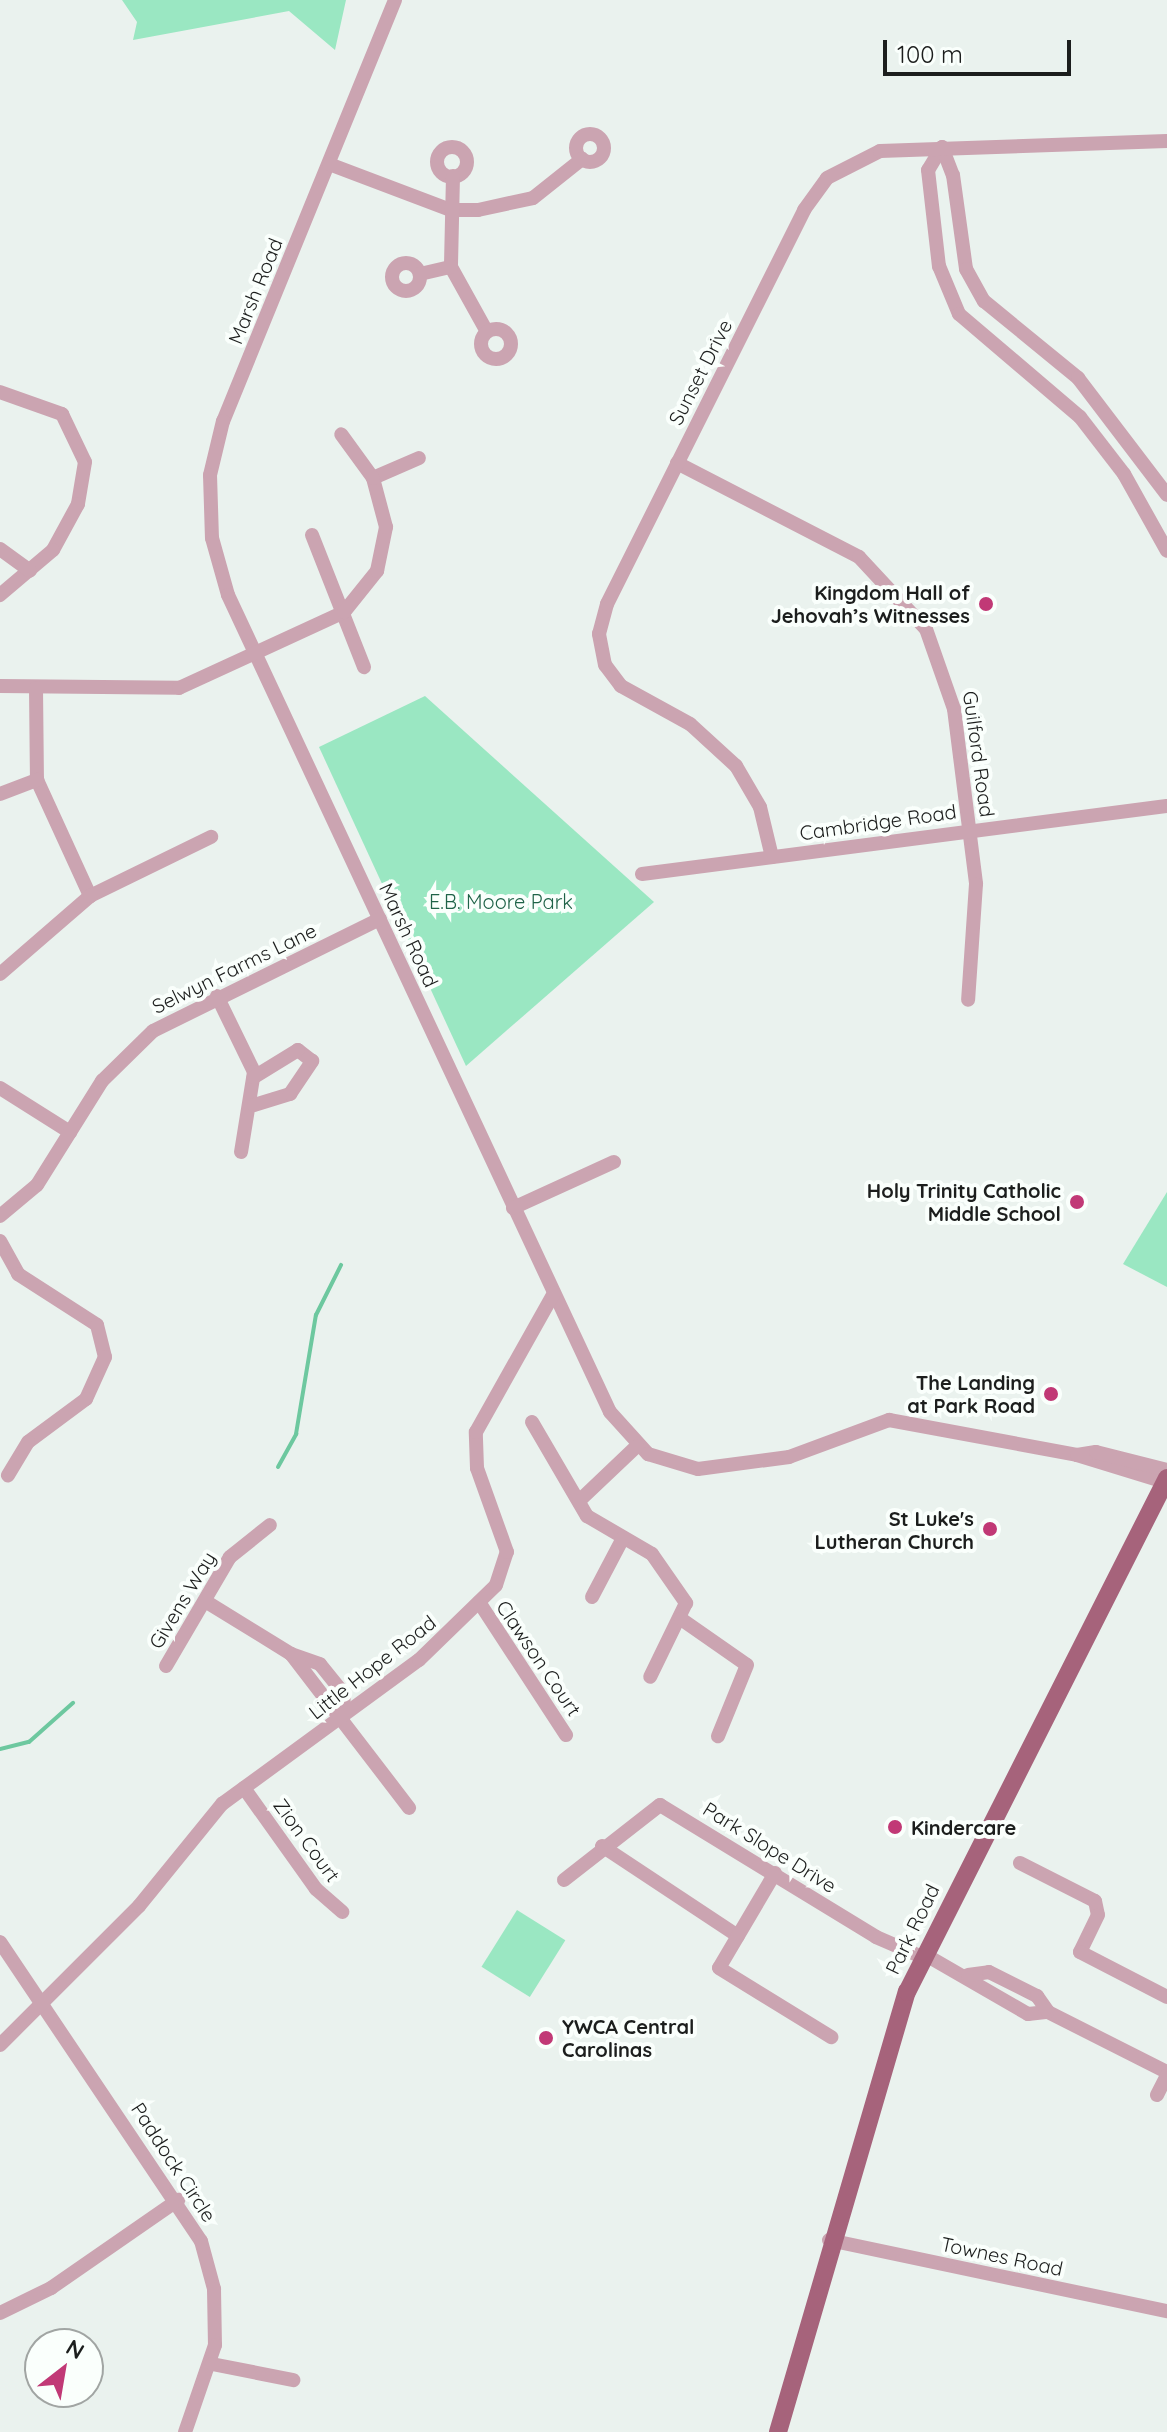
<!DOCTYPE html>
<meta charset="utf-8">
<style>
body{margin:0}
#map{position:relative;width:1167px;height:2432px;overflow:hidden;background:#eaf2ee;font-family:Quicksand,sans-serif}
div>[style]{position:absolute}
.green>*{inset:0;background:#9ae7c2;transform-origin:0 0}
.stream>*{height:4px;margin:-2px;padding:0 2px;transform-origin:2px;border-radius:2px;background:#6dc89f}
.minor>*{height:14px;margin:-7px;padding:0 7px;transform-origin:7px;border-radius:7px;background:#cba4b1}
.minor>.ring{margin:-7px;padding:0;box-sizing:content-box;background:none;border:14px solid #cba4b1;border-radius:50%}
.major>*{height:18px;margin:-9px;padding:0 9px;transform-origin:9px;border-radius:9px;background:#a6637b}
.dots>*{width:22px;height:22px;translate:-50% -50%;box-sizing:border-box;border:4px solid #fafffc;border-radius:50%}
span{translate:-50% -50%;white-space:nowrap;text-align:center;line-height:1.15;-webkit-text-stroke:8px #fafffc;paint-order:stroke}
.street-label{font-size:20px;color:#1c1e1d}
.poi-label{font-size:20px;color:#1c1e1d;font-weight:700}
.right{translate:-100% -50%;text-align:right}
.left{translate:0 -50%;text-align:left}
.park-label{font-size:20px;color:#1f6348}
.north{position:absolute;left:24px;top:2328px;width:80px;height:80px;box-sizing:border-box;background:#fafffc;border:2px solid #a1a5a3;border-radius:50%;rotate:31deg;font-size:22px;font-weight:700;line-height:32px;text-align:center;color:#1c1e1d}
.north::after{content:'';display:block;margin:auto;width:28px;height:36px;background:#c13976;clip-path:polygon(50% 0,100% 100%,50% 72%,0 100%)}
.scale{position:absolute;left:883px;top:40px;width:188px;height:36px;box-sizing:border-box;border:4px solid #1c1e1d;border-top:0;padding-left:10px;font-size:24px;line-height:28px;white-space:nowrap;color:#1c1e1d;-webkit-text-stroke:6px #fafffc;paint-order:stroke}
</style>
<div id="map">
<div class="green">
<i style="clip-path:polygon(122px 0,346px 0,335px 50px,289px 11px,133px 40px,137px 22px)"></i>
<i style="clip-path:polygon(425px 696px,654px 902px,466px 1066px,319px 747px)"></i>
<i style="clip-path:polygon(1167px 1192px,1167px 1287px,1123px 1264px)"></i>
<i style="left:517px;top:1910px;width:57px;height:67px;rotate:32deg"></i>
</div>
<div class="stream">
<i style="left:278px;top:1467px;width:38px;rotate:-61deg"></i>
<i style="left:296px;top:1434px;width:121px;rotate:-80.5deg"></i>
<i style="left:316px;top:1315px;width:56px;rotate:-63.4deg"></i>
<i style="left:0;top:1749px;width:30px;rotate:-14deg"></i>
<i style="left:29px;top:1742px;width:59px;rotate:-41.6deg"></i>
</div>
<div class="minor">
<i style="left:395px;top:0;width:455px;rotate:112.2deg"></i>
<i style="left:223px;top:421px;width:56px;rotate:103.5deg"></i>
<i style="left:210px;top:475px;width:63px;rotate:88.2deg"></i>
<i style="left:212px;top:538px;width:59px;rotate:74.3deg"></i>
<i style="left:228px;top:595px;width:902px;rotate:64.94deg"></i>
<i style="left:610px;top:1412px;width:57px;rotate:47.9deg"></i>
<i style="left:648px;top:1454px;width:52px;rotate:16.7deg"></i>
<i style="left:698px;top:1469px;width:92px;rotate:-7.5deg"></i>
<i style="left:789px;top:1457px;width:107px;rotate:-20.3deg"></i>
<i style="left:889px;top:1420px;width:191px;rotate:10.5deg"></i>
<i style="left:1077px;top:1455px;width:92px;rotate:17.1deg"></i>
<i class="ring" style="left:576px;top:134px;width:14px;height:14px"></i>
<i style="left:942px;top:147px;width:27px;rotate:121deg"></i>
<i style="left:928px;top:170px;width:97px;rotate:83.5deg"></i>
<i style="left:939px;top:266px;width:52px;rotate:67.4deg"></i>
<i style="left:959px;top:314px;width:159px;rotate:40.4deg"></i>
<i style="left:1080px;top:417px;width:72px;rotate:52.3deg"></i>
<i style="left:1124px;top:474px;width:88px;rotate:60.8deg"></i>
<i style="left:942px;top:147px;width:30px;rotate:69deg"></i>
<i style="left:953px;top:175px;width:95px;rotate:82.1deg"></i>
<i style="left:966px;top:269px;width:37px;rotate:61deg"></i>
<i style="left:984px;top:301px;width:122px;rotate:39.3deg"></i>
<i style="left:1078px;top:378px;width:147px;rotate:52.7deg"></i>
<i class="ring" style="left:437px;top:147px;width:16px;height:16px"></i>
<i style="left:329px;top:164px;width:130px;rotate:20.7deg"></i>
<i style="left:451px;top:210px;width:27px"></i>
<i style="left:478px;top:210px;width:56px;rotate:-12.3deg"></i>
<i style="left:533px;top:198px;width:63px;rotate:-38.5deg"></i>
<i style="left:453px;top:176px;width:91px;rotate:91.3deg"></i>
<i style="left:451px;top:267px;width:74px;rotate:61deg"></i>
<i class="ring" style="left:392px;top:263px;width:14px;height:14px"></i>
<i style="left:420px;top:274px;width:32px;rotate:-13deg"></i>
<i class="ring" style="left:481px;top:329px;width:16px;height:16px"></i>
<i style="left:0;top:392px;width:66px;rotate:19.5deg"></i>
<i style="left:62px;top:414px;width:53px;rotate:64.4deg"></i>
<i style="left:85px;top:462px;width:43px;rotate:99.5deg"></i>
<i style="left:78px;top:504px;width:52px;rotate:118.5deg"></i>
<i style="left:53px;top:550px;width:70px;rotate:139.7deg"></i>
<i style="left:677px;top:463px;width:205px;rotate:27.3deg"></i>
<i style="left:859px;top:557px;width:98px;rotate:47.1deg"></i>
<i style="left:926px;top:629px;width:85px;rotate:70.7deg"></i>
<i style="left:954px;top:709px;width:176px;rotate:82.8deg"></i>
<i style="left:976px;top:884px;width:116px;rotate:93.9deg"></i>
<i style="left:373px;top:478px;width:50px;rotate:-23.5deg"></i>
<i style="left:312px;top:535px;width:142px;rotate:68.5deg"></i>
<i style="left:0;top:549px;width:37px;rotate:36deg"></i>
<i style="left:0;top:686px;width:179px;rotate:0.6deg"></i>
<i style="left:179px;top:688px;width:182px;rotate:-24.7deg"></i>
<i style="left:344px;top:612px;width:53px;rotate:-51.2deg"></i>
<i style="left:377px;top:571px;width:45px;rotate:-78.4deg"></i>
<i style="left:386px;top:527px;width:51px;rotate:-104.9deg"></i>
<i style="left:373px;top:478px;width:54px;rotate:-126deg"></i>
<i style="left:36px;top:688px;width:92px;rotate:89.4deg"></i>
<i style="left:37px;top:780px;width:128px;rotate:65.4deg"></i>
<i style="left:0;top:794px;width:40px;rotate:-21deg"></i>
<i style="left:772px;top:857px;width:51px;rotate:-103.5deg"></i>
<i style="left:760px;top:807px;width:48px;rotate:-120.3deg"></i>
<i style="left:736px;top:766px;width:62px;rotate:-137.6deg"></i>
<i style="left:690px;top:724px;width:79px;rotate:-151.2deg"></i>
<i style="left:621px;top:686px;width:26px;rotate:-127deg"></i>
<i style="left:605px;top:665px;width:32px;rotate:-101deg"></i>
<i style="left:599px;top:634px;width:31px;rotate:-75deg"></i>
<i style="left:607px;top:604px;width:441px;rotate:-63.4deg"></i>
<i style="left:804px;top:210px;width:39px;rotate:-54deg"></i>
<i style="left:827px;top:178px;width:59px;rotate:-27deg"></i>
<i style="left:880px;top:151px;width:287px;rotate:-2deg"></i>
<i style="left:642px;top:874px;width:529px;rotate:-7.38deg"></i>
<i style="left:0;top:974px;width:119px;rotate:-40.9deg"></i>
<i style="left:90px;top:896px;width:135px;rotate:-26deg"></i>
<i style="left:217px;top:996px;width:85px;rotate:64deg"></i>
<i style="left:254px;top:1072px;width:81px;rotate:99.2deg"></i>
<i style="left:0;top:1088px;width:83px;rotate:32.2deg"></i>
<i style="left:254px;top:1105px;width:38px;rotate:-17deg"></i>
<i style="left:290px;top:1094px;width:40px;rotate:-56deg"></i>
<i style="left:312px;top:1061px;width:18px;rotate:-142deg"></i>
<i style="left:298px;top:1050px;width:52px;rotate:148.5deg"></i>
<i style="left:513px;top:1208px;width:111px;rotate:-24.5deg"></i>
<i style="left:0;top:1216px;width:48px;rotate:-40deg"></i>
<i style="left:37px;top:1185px;width:123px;rotate:-58deg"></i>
<i style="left:102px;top:1081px;width:71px;rotate:-44.4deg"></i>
<i style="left:153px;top:1031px;width:253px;rotate:-26.3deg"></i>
<i style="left:0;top:1241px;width:38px;rotate:61deg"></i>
<i style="left:18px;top:1274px;width:94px;rotate:32.8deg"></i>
<i style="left:97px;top:1325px;width:33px;rotate:76deg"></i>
<i style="left:105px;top:1357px;width:46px;rotate:114.3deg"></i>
<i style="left:86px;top:1399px;width:72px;rotate:143.4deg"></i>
<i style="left:28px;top:1442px;width:39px;rotate:121deg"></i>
<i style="left:532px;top:1422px;width:109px;rotate:59.7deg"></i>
<i style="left:587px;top:1516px;width:75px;rotate:30.3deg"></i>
<i style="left:652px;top:1554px;width:60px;rotate:55.2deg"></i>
<i style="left:686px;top:1603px;width:82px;rotate:115.9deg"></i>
<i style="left:1077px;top:1455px;width:19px;rotate:-9deg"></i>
<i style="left:1096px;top:1452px;width:73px;rotate:14.2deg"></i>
<i style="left:579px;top:1501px;width:80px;rotate:-43.5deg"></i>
<i style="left:592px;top:1597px;width:67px;rotate:-62.3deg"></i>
<i style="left:205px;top:1601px;width:101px;rotate:31.6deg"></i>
<i style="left:479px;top:1602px;width:159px;rotate:56.8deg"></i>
<i style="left:681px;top:1619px;width:80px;rotate:34.9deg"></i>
<i style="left:747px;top:1665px;width:77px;rotate:112.2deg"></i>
<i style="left:166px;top:1666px;width:126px;rotate:-59.6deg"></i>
<i style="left:230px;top:1557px;width:51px;rotate:-38.7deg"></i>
<i style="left:343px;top:1717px;width:23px;rotate:-88deg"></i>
<i style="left:344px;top:1694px;width:38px;rotate:-129deg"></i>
<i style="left:320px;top:1664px;width:31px;rotate:-161deg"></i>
<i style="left:291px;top:1654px;width:194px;rotate:52.5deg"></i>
<i style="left:244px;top:1788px;width:124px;rotate:54.5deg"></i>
<i style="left:316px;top:1889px;width:35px;rotate:41deg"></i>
<i style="left:602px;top:1846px;width:163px;rotate:33.5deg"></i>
<i style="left:1020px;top:1863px;width:84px;rotate:26.9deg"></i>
<i style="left:1095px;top:1901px;width:14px;rotate:78deg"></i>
<i style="left:1098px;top:1915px;width:41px;rotate:115.9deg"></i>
<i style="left:1080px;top:1952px;width:98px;rotate:27.3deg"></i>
<i style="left:775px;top:1873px;width:110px;rotate:120.5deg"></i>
<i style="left:719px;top:1968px;width:132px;rotate:31.6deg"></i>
<i style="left:564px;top:1880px;width:122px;rotate:-38deg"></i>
<i style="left:660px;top:1805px;width:253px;rotate:31.4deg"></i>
<i style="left:876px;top:1937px;width:50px;rotate:23.5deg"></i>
<i style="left:0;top:1942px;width:360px;rotate:56.1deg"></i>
<i style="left:201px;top:2241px;width:50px;rotate:74.8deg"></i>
<i style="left:214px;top:2289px;width:56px;rotate:89deg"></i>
<i style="left:215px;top:2345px;width:92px;rotate:109deg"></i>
<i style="left:924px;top:1954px;width:120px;rotate:30deg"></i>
<i style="left:1028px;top:2014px;width:20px;rotate:-6deg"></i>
<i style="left:1048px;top:2012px;width:133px;rotate:26.8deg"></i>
<i style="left:968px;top:1975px;width:21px;rotate:-8deg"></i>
<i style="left:989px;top:1972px;width:54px;rotate:26.6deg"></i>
<i style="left:1037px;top:1996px;width:19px;rotate:55deg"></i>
<i style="left:0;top:2045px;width:197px;rotate:-45deg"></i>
<i style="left:139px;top:1906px;width:132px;rotate:-50.9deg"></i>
<i style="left:222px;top:1804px;width:244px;rotate:-36.2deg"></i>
<i style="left:419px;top:1660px;width:107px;rotate:-44.2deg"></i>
<i style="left:496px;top:1585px;width:35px;rotate:-72deg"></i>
<i style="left:507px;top:1552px;width:89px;rotate:-109.7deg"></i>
<i style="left:477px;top:1468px;width:36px;rotate:-92deg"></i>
<i style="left:476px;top:1432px;width:159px;rotate:-60.7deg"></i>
<i style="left:1157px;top:2095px;width:22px;rotate:-63deg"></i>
<i style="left:829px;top:2240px;width:345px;rotate:11.9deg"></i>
<i style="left:0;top:2313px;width:57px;rotate:-26.1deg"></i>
<i style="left:51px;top:2288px;width:155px;rotate:-34.7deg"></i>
<i style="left:212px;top:2364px;width:83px;rotate:11.2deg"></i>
</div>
<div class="major">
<i style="left:778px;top:2432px;width:459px;rotate:-73.7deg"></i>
<i style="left:907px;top:1992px;width:576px;rotate:-63.17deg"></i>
</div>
<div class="dots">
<i style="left:986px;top:604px;background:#c13976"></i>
<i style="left:1077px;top:1202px;background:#c13976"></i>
<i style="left:1051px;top:1394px;background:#c13976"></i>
<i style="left:990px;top:1529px;background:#c13976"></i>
<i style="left:895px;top:1827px;background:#c13976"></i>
<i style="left:546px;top:2038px;background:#c13976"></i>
</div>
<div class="street-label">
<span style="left:255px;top:291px;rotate:-68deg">Marsh Road</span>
<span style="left:700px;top:372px;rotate:-63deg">Sunset Drive</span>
<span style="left:979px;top:754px;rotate:82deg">Guilford Road</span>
<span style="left:878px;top:822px;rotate:-8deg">Cambridge Road</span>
<span style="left:409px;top:935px;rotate:65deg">Marsh Road</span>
<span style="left:234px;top:968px;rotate:-26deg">Selwyn Farms Lane</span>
<span style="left:182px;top:1600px;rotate:-59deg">Givens Way</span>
<span style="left:539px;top:1658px;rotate:56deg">Clawson Court</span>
<span style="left:372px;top:1667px;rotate:-38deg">Little Hope Road</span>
<span style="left:307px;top:1840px;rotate:54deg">Zion Court</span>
<span style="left:770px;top:1847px;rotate:32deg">Park Slope Drive</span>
<span style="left:912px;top:1929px;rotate:-64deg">Park Road</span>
<span style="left:174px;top:2162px;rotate:57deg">Paddock Circle</span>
<span style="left:1002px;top:2256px;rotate:12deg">Townes Road</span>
</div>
<div class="poi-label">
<span class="right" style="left:970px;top:604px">Kingdom Hall of<br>Jehovah’s Witnesses</span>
<span class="right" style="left:1061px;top:1202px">Holy Trinity Catholic<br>Middle School</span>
<span class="right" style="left:1035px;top:1394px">The Landing<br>at Park Road</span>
<span class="right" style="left:974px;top:1530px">St Luke's<br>Lutheran Church</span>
<span class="left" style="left:911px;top:1827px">Kindercare</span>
<span class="left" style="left:562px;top:2038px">YWCA Central<br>Carolinas</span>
</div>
<div class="park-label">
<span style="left:501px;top:901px">E.B. Moore Park</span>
</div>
<div class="north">N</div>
<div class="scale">100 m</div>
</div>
